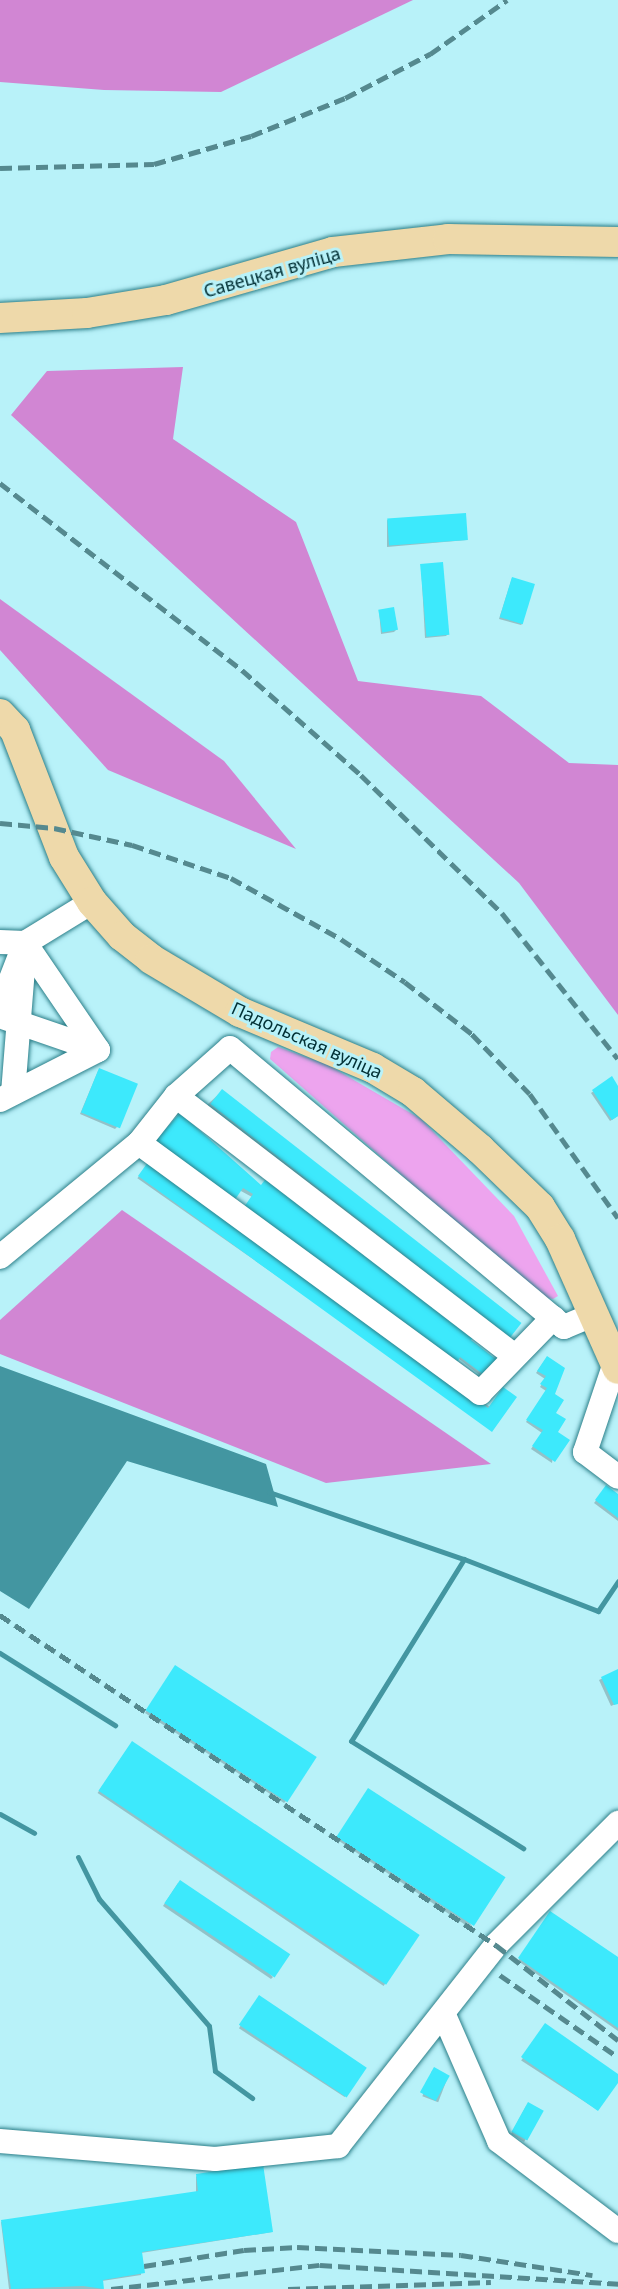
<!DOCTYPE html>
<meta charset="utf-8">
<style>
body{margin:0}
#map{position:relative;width:618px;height:2289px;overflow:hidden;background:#b8f2f9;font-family:"Noto Sans",sans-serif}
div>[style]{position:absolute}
.green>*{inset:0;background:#eda4ee}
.forest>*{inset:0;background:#d186d3}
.water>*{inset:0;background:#4396a1}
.shadow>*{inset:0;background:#0003;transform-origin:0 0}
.stream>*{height:5px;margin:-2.5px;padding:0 2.5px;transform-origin:2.5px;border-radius:2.5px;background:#4396a1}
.building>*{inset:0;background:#3de9fc;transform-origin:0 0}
.roads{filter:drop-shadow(0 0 2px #2c7f89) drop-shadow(0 0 2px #2c7f89)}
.minor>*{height:24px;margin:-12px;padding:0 12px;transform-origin:12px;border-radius:12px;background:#fff}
.major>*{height:30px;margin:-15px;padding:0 15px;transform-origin:15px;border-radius:15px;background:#eed9aa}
.rail>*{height:4.5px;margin-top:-2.25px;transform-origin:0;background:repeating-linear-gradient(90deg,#55898f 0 12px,transparent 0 18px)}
span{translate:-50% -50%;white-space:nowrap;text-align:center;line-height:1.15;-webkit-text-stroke:6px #b8f2f9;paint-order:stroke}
.street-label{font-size:18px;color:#002f34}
</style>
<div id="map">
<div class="green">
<i style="clip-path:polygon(278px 1047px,328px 1065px,421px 1119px,514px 1216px,558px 1296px,553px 1299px,539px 1296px,270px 1059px,271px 1052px)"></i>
</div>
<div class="forest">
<i style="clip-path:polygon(0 0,413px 0,221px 92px,104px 90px,0 82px)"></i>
<i style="clip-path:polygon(183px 367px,173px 439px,296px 522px,358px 681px,481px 696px,569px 763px,618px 765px,618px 1015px,519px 883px,11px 415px,47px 371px)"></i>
<i style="clip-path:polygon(0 599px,224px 761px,296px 849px,108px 770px,0 650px)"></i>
<i style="clip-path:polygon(122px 1210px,491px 1464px,326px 1483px,0 1354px,0 1320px)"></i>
</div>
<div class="water">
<i style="clip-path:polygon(0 1366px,266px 1464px,278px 1507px,127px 1461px,29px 1609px,0 1591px)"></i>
</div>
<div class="shadow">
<i style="clip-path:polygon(387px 520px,467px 540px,387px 547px)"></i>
<i style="clip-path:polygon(421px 565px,448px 634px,446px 636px,425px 638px)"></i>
<i style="clip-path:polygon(512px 578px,523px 623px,521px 625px,499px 619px)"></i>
<i style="clip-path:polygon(379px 611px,396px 630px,394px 632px,381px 634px)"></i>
<i style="clip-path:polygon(98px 1071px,117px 1127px,115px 1129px,80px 1114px)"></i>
<i style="clip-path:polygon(611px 1079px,618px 1089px,618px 1116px,610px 1121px,591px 1093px)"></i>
<i style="clip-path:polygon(222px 1091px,505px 1340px,207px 1105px)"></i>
<i style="clip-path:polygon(154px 1144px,261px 1187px,495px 1360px,481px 1376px,252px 1197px)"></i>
<i style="left:146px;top:1166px;width:420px;height:15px;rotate:35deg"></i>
<i style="clip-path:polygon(545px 1360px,556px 1432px,552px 1463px,531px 1449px,542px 1433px,526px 1422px,546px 1391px,540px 1387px,545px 1379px,536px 1373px)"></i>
<i style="clip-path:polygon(607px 1487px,618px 1496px,618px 1521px,594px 1503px)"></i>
<i style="clip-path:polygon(174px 1669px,286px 1801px,284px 1803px,145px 1713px)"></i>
<i style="clip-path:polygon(618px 1671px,618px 1703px,611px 1706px,599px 1680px)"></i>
<i style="left:130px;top:1745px;width:345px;height:58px;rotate:34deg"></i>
<i style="clip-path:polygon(367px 1792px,472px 1926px,470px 1928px,336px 1839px)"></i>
<i style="clip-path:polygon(178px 1883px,273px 1977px,271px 1979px,163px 1906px)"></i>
<i style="clip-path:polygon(548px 1915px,618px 1959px,618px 2031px,518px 1961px)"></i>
<i style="left:258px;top:1999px;width:126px;height:35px;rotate:33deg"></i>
<i style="left:543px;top:2027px;width:90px;height:40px;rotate:33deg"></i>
<i style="left:432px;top:2071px;width:17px;height:27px;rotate:21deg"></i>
<i style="clip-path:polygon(526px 2106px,542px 2112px,524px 2142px,511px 2134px)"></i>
<i style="clip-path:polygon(196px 2176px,272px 2232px,141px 2253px,141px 2275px,102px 2281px,103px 2289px,9px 2289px,1px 2222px,196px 2193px)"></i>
</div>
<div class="stream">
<i style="left:269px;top:1492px;width:206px;rotate:19deg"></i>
<i style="left:464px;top:1559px;width:144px;rotate:21.2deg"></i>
<i style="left:598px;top:1611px;width:36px;rotate:-56deg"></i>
<i style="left:464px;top:1559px;width:214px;rotate:121.8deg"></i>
<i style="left:351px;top:1741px;width:203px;rotate:31.9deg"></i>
<i style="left:0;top:1653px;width:136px;rotate:32.1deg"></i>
<i style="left:0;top:1814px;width:39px;rotate:29deg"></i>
<i style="left:78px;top:1857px;width:47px;rotate:63.4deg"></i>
<i style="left:99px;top:1899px;width:168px;rotate:49.1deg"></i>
<i style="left:209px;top:2026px;width:45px;rotate:82.4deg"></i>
<i style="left:215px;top:2071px;width:46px;rotate:36.1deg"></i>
</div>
<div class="building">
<i style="left:466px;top:513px;width:27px;height:79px;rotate:86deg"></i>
<i style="left:443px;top:562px;width:73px;height:23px;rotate:85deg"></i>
<i style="left:512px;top:577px;width:24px;height:42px;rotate:17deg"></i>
<i style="left:394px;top:607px;width:23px;height:16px;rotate:80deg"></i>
<i style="left:99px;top:1068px;width:42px;height:48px;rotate:22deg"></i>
<i style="clip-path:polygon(612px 1076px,618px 1086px,618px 1116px,612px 1120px,592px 1090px)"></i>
<i style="left:222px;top:1089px;width:380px;height:19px;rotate:38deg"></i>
<i style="clip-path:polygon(180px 1113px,261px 1185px,268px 1176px,475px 1333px,471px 1340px,497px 1360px,484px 1375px,460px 1357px,456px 1365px,244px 1207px,253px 1194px,243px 1188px,232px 1204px,155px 1141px)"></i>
<i style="clip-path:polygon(148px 1162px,488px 1408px,503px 1387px,517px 1397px,492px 1432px,138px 1176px)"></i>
<i style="clip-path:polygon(547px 1356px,565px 1368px,555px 1394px,564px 1400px,556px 1413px,566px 1419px,558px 1432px,570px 1440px,555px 1462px,532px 1446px,543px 1430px,526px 1420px,547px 1388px,540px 1384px,546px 1376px,537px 1371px)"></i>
<i style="clip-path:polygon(606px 1485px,618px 1494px,618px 1518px,595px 1500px)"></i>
<i style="left:175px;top:1665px;width:169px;height:54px;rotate:33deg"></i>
<i style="clip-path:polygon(618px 1669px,618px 1704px,614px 1705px,601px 1677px)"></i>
<i style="left:132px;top:1741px;width:347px;height:60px;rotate:34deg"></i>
<i style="left:368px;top:1788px;width:164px;height:58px;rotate:33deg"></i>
<i style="left:180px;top:1880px;width:133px;height:28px;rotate:34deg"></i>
<i style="clip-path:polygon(550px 1911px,618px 1957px,618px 2028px,518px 1958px)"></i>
<i style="left:259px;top:1995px;width:130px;height:36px;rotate:34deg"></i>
<i style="clip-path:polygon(545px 2023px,618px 2074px,618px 2083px,598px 2111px,521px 2057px)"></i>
<i style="left:434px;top:2067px;width:18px;height:29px;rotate:29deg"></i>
<i style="left:528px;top:2102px;width:18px;height:34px;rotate:29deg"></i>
<i style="clip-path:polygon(263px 2164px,273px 2232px,142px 2252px,145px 2273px,103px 2280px,104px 2289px,83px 2286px,11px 2289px,1px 2220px,198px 2191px,196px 2174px)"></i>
</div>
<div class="roads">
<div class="minor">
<i style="left:0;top:942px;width:25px;rotate:2deg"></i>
<i style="left:0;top:1007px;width:69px;rotate:-68.7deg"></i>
<i style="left:25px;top:943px;width:79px;rotate:-31.5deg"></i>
<i style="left:5px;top:1018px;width:98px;rotate:19deg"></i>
<i style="left:13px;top:1093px;width:150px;rotate:-85.4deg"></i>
<i style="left:176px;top:1096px;width:427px;rotate:37.5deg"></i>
<i style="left:0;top:1100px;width:110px;rotate:-27deg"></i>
<i style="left:98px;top:1050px;width:130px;rotate:-124.3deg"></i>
<i style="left:139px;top:1143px;width:423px;rotate:36.2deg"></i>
<i style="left:480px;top:1393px;width:105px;rotate:-45.8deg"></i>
<i style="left:0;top:1257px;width:180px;rotate:-39.4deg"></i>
<i style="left:139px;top:1143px;width:60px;rotate:-51.8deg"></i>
<i style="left:176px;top:1096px;width:72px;rotate:-41.6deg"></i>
<i style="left:230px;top:1048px;width:435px;rotate:39.9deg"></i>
<i style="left:564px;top:1327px;width:33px;rotate:-23deg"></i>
<i style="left:615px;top:1363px;width:94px;rotate:108.6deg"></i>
<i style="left:585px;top:1452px;width:41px;rotate:37.1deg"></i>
<i style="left:444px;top:2015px;width:137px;rotate:66.4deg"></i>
<i style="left:499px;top:2141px;width:149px;rotate:37.1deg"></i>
<i style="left:0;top:2141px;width:216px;rotate:4.8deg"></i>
<i style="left:215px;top:2159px;width:124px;rotate:-6deg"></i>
<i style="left:338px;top:2146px;width:256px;rotate:-51.8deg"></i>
<i style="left:496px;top:1945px;width:173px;rotate:-45deg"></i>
</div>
<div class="major">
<i style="left:0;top:318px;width:87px;rotate:-3.3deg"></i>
<i style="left:87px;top:313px;width:80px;rotate:-9.3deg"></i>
<i style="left:166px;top:300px;width:174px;rotate:-16deg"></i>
<i style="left:333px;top:252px;width:116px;rotate:-6.4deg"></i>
<i style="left:448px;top:239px;width:170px;rotate:1deg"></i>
<i style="left:0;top:714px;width:22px;rotate:47deg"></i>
<i style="left:15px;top:730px;width:136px;rotate:68.9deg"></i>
<i style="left:64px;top:857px;width:53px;rotate:58.1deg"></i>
<i style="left:92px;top:902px;width:45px;rotate:48.6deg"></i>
<i style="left:122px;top:936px;width:37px;rotate:38deg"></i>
<i style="left:151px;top:959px;width:104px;rotate:30.8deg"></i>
<i style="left:240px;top:1012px;width:144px;rotate:22.8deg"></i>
<i style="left:373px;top:1068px;width:47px;rotate:31deg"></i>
<i style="left:413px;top:1092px;width:88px;rotate:40.4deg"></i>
<i style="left:480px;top:1149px;width:83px;rotate:44deg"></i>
<i style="left:540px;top:1207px;width:38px;rotate:58deg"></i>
<i style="left:560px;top:1239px;width:142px;rotate:66deg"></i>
</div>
</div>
<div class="rail">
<i style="left:0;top:168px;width:154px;rotate:-1.5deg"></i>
<i style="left:154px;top:164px;width:101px;rotate:-16.1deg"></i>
<i style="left:251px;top:136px;width:101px;rotate:-22deg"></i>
<i style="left:345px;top:98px;width:96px;rotate:-27.4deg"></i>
<i style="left:430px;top:54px;width:94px;rotate:-35deg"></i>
<i style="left:0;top:483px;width:306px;rotate:37.7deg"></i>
<i style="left:242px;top:670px;width:159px;rotate:41.4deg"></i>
<i style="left:361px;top:775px;width:197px;rotate:44.4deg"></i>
<i style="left:502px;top:913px;width:186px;rotate:51.5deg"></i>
<i style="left:0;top:823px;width:54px;rotate:5.3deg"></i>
<i style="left:54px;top:828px;width:80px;rotate:12.3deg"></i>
<i style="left:132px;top:845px;width:104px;rotate:18.4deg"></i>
<i style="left:231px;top:878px;width:126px;rotate:29deg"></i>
<i style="left:341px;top:939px;width:77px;rotate:33.9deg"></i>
<i style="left:405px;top:982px;width:85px;rotate:37.8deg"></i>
<i style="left:472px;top:1034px;width:83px;rotate:46deg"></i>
<i style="left:530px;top:1094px;width:152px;rotate:54.6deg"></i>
<i style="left:0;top:1615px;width:596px;rotate:33.64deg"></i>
<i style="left:496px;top:1945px;width:155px;rotate:37.9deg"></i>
<i style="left:500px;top:1975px;width:144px;rotate:34.8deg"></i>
<i style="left:144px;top:2266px;width:101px;rotate:-9.1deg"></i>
<i style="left:244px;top:2250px;width:53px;rotate:-3.2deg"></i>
<i style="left:297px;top:2247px;width:164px;rotate:2.8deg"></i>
<i style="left:461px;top:2255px;width:133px;rotate:8.7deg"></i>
<i style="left:111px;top:2289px;width:210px;rotate:-6.6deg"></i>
<i style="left:320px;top:2265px;width:299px;rotate:3.6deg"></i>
<i style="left:288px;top:2289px;width:203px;rotate:-2deg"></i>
</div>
<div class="street-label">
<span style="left:272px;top:272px;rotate:-16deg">Савецкая вуліца</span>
<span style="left:307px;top:1040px;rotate:24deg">Падольская вуліца</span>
</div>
</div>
